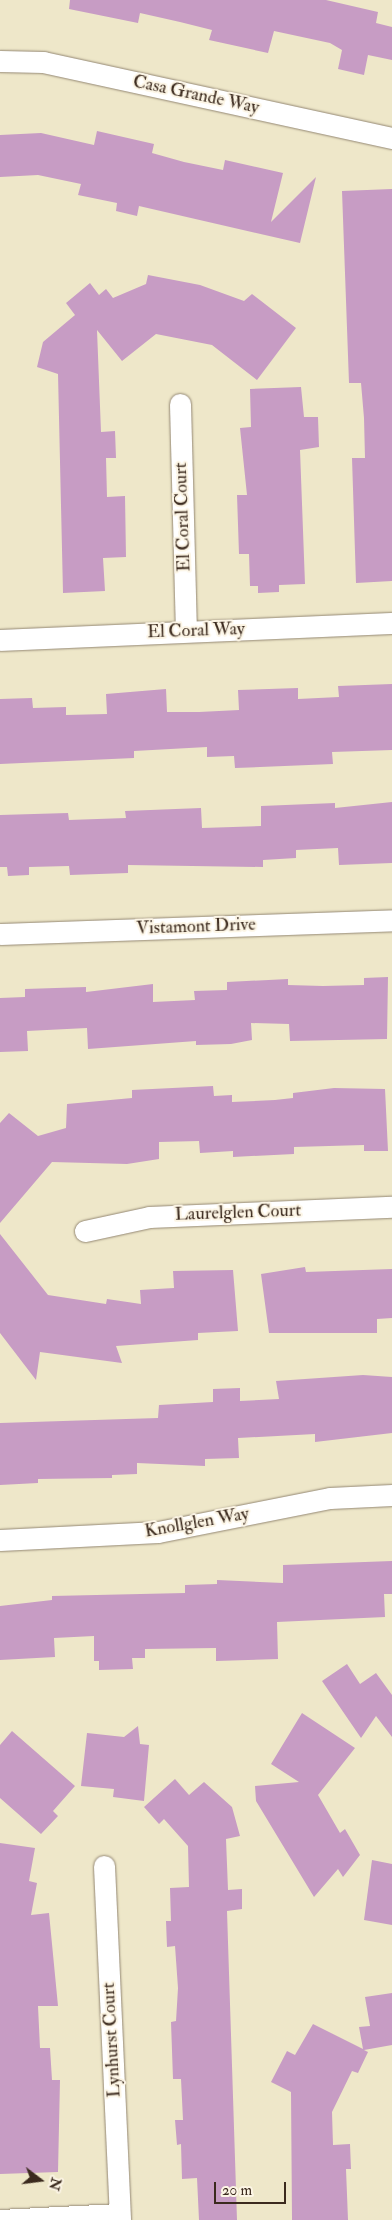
<!DOCTYPE html>
<style>
body{margin:0}
#map{position:relative;width:392px;height:2220px;overflow:hidden;background:#eee7c9;font-family:"IM FELL Double Pica",serif}
div>[style]{position:absolute}
.building>*{inset:0;background:#c79cc4}
.roads{filter:drop-shadow(0 0 1px #948874) drop-shadow(0 0 1px #948874)}
.minor>*{height:21px;margin:-10.5px;padding:0 10.5px;transform-origin:10.5px;border-radius:10.5px;background:#fff}
span{translate:-50% -50%;white-space:nowrap;text-align:center;line-height:1.15;-webkit-text-stroke:4px #fcf5e5;paint-order:stroke}
.street-label{font-size:18px;color:#3b2a1e}
.north{position:absolute;left:15px;top:2155px;width:50px;height:50px;-webkit-text-stroke:4px #fcf5e5;paint-order:stroke;rotate:105deg;font-size:14px;font-weight:700;line-height:20px;text-align:center;color:#3b2a1e}
.north::after{content:'';display:block;margin:auto;width:18px;height:22px;background:#3b2a1e;clip-path:polygon(50% 0,100% 100%,50% 72%,0 100%)}
.scale{position:absolute;left:214px;top:2182px;width:72px;height:22px;box-sizing:border-box;border:2px solid #3b2a1e;border-top:0;padding-left:6px;font-size:15px;line-height:18px;white-space:nowrap;color:#3b2a1e;-webkit-text-stroke:4px #fcf5e5;paint-order:stroke}
</style>
<div id="map">
<div class="building">
<i style="clip-path:polygon(70px 0,326px 0,378px 12px,376px 23px,392px 27px,392px 60px,368px 55px,364px 75px,338px 69px,342px 50px,330px 43px,274px 31px,268px 53px,209px 40px,212px 30px,180px 22px,140px 13px,138px 23px,69px 9px)"></i>
<i style="clip-path:polygon(97px 131px,154px 144px,152px 153px,184px 162px,223px 170px,225px 160px,283px 173px,271px 222px,316px 177px,300px 243px,139px 206px,137px 216px,116px 211px,117px 203px,78px 195px,81px 184px,38px 175px,0 177px,0 135px,41px 133px,94px 145px)"></i>
<i style="clip-path:polygon(392px 189px,392px 581px,356px 583px,352px 458px,365px 458px,364px 418px,361px 383px,349px 383px,342px 191px)"></i>
<i style="clip-path:polygon(148px 275px,200px 285px,244px 301px,252px 294px,296px 328px,257px 380px,212px 345px,156px 334px,122px 361px,97px 330px,101px 432px,115px 431px,116px 458px,106px 458px,107px 497px,125px 496px,126px 557px,103px 558px,105px 591px,63px 593px,58px 374px,37px 367px,43px 342px,75px 315px,66px 303px,90px 283px,99px 295px,106px 289px,113px 298px,146px 284px)"></i>
<i style="clip-path:polygon(301px 387px,304px 417px,318px 417px,319px 447px,300px 450px,305px 584px,279px 585px,279px 592px,258px 593px,258px 586px,250px 586px,249px 554px,239px 554px,237px 495px,247px 495px,240px 428px,251px 427px,250px 389px)"></i>
<i style="clip-path:polygon(392px 684px,392px 750px,332px 752px,333px 764px,235px 768px,234px 756px,207px 757px,207px 747px,134px 751px,134px 758px,0 764px,0 699px,32px 698px,33px 708px,66px 707px,66px 715px,107px 714px,106px 694px,166px 689px,167px 712px,199px 712px,239px 710px,238px 690px,298px 688px,298px 699px,339px 697px,338px 686px)"></i>
<i style="clip-path:polygon(392px 802px,392px 863px,339px 865px,338px 848px,296px 850px,296px 858px,263px 860px,263px 867px,128px 865px,128px 873px,70px 875px,69px 866px,29px 867px,29px 875px,8px 876px,7px 867px,0 867px,0 815px,68px 813px,69px 820px,126px 818px,125px 811px,201px 808px,202px 828px,261px 826px,261px 806px,335px 803px,335px 808px)"></i>
<i style="clip-path:polygon(388px 977px,387px 1039px,290px 1041px,289px 1024px,251px 1023px,252px 1040px,231px 1044px,196px 1045px,196px 1041px,88px 1049px,87px 1028px,27px 1031px,28px 1051px,0 1052px,0 998px,25px 997px,25px 989px,86px 987px,86px 992px,153px 984px,153px 1002px,195px 1000px,194px 991px,227px 990px,227px 982px,288px 979px,288px 985px,323px 986px,364px 985px,364px 978px)"></i>
<i style="clip-path:polygon(213px 1086px,214px 1096px,232px 1095px,232px 1102px,275px 1100px,293px 1098px,293px 1093px,334px 1088px,385px 1089px,388px 1151px,364px 1151px,364px 1145px,294px 1147px,294px 1154px,233px 1157px,233px 1151px,200px 1153px,199px 1141px,159px 1142px,159px 1159px,127px 1164px,52px 1162px,0 1223px,0 1123px,9px 1113px,38px 1136px,66px 1128px,67px 1104px,132px 1098px,132px 1090px)"></i>
<i style="clip-path:polygon(0 1234px,48px 1295px,106px 1304px,107px 1299px,141px 1304px,140px 1290px,174px 1288px,173px 1271px,233px 1270px,238px 1331px,198px 1333px,198px 1340px,116px 1346px,122px 1363px,40px 1352px,36px 1380px,0 1333px)"></i>
<i style="clip-path:polygon(305px 1267px,306px 1272px,392px 1269px,392px 1318px,377px 1319px,377px 1333px,269px 1333px,261px 1274px)"></i>
<i style="clip-path:polygon(363px 1375px,392px 1377px,392px 1433px,315px 1442px,315px 1434px,238px 1438px,239px 1458px,205px 1459px,205px 1466px,137px 1463px,137px 1474px,112px 1475px,112px 1478px,38px 1479px,38px 1483px,0 1485px,0 1423px,158px 1418px,159px 1405px,213px 1402px,213px 1389px,240px 1388px,240px 1401px,279px 1399px,276px 1381px)"></i>
<i style="clip-path:polygon(392px 1561px,392px 1594px,384px 1594px,385px 1617px,277px 1622px,278px 1659px,216px 1661px,216px 1648px,145px 1649px,145px 1658px,132px 1658px,133px 1669px,99px 1670px,99px 1661px,94px 1661px,94px 1636px,54px 1638px,55px 1657px,0 1660px,0 1606px,52px 1600px,52px 1596px,185px 1593px,185px 1585px,217px 1584px,217px 1580px,283px 1583px,283px 1565px)"></i>
<i style="clip-path:polygon(347px 1664px,360px 1684px,376px 1673px,392px 1695px,392px 1737px,376px 1716px,361px 1738px,322px 1681px)"></i>
<i style="clip-path:polygon(302px 1713px,355px 1748px,318px 1795px,340px 1833px,345px 1829px,360px 1855px,343px 1877px,338px 1869px,314px 1897px,256px 1801px,255px 1786px,299px 1782px,271px 1764px)"></i>
<i style="clip-path:polygon(138px 1726px,140px 1744px,149px 1745px,144px 1801px,113px 1797px,114px 1789px,81px 1786px,87px 1733px,124px 1737px)"></i>
<i style="clip-path:polygon(12px 1731px,75px 1786px,53px 1811px,58px 1816px,41px 1834px,0 1798px,0 1745px)"></i>
<i style="clip-path:polygon(175px 1779px,189px 1795px,204px 1782px,232px 1807px,240px 1836px,226px 1839px,228px 1890px,242px 1889px,242px 1909px,227px 1911px,237px 2220px,199px 2220px,197px 2178px,182px 2179px,181px 2144px,177px 2145px,175px 2120px,183px 2120px,181px 2079px,173px 2079px,171px 2022px,176px 2021px,178px 1988px,175px 1946px,167px 1947px,166px 1921px,171px 1921px,170px 1888px,189px 1887px,188px 1846px,164px 1819px,159px 1824px,144px 1807px)"></i>
<i style="clip-path:polygon(0 1843px,35px 1848px,29px 1881px,37px 1883px,31px 1915px,49px 1913px,58px 2006px,38px 2006px,40px 2048px,50px 2048px,52px 2080px,60px 2080px,58px 2172px,0 2174px)"></i>
<i style="clip-path:polygon(372px 1860px,392px 1864px,392px 1925px,364px 1920px)"></i>
<i style="clip-path:polygon(392px 1993px,392px 2045px,364px 2050px,368px 2052px,358px 2073px,352px 2071px,332px 2112px,333px 2145px,350px 2144px,351px 2169px,346px 2169px,348px 2220px,292px 2220px,291px 2092px,271px 2082px,287px 2051px,295px 2055px,313px 2024px,363px 2049px,359px 2027px,370px 2026px,365px 1997px)"></i>
</div>
<div class="roads">
<div class="minor">
<i style="left:0;top:61px;width:43px;rotate:1.3deg"></i>
<i style="left:43px;top:62px;width:357px;rotate:12.3deg"></i>
<i style="left:180px;top:404px;width:227px;rotate:88.5deg"></i>
<i style="left:0;top:640px;width:392px;rotate:-2.5deg"></i>
<i style="left:0;top:934px;width:392px;rotate:-2deg"></i>
<i style="left:85px;top:1231px;width:66px;rotate:-12.3deg"></i>
<i style="left:149px;top:1217px;width:243px;rotate:-2.4deg"></i>
<i style="left:0;top:1540px;width:158px;rotate:-2.9deg"></i>
<i style="left:158px;top:1532px;width:175px;rotate:-11.2deg"></i>
<i style="left:330px;top:1498px;width:62px;rotate:-2.8deg"></i>
<i style="left:104px;top:1866px;width:354px;rotate:87.4deg"></i>
<i style="left:0;top:2220px;width:119px;rotate:-2.9deg"></i>
</div>
</div>
<div class="street-label">
<span style="left:196px;top:95px;rotate:12deg">Casa Grande Way</span>
<span style="left:183px;top:517px;rotate:-92deg">El Coral Court</span>
<span style="left:196px;top:631px;rotate:-2deg">El Coral Way</span>
<span style="left:196px;top:927px;rotate:-2deg">Vistamont Drive</span>
<span style="left:238px;top:1213px;rotate:-2deg">Laurelglen Court</span>
<span style="left:197px;top:1523px;rotate:-10deg">Knollglen Way</span>
<span style="left:112px;top:2040px;rotate:-93deg">Lynhurst Court</span>
</div>
<div class="north">N</div>
<div class="scale">20 m</div>
</div>
